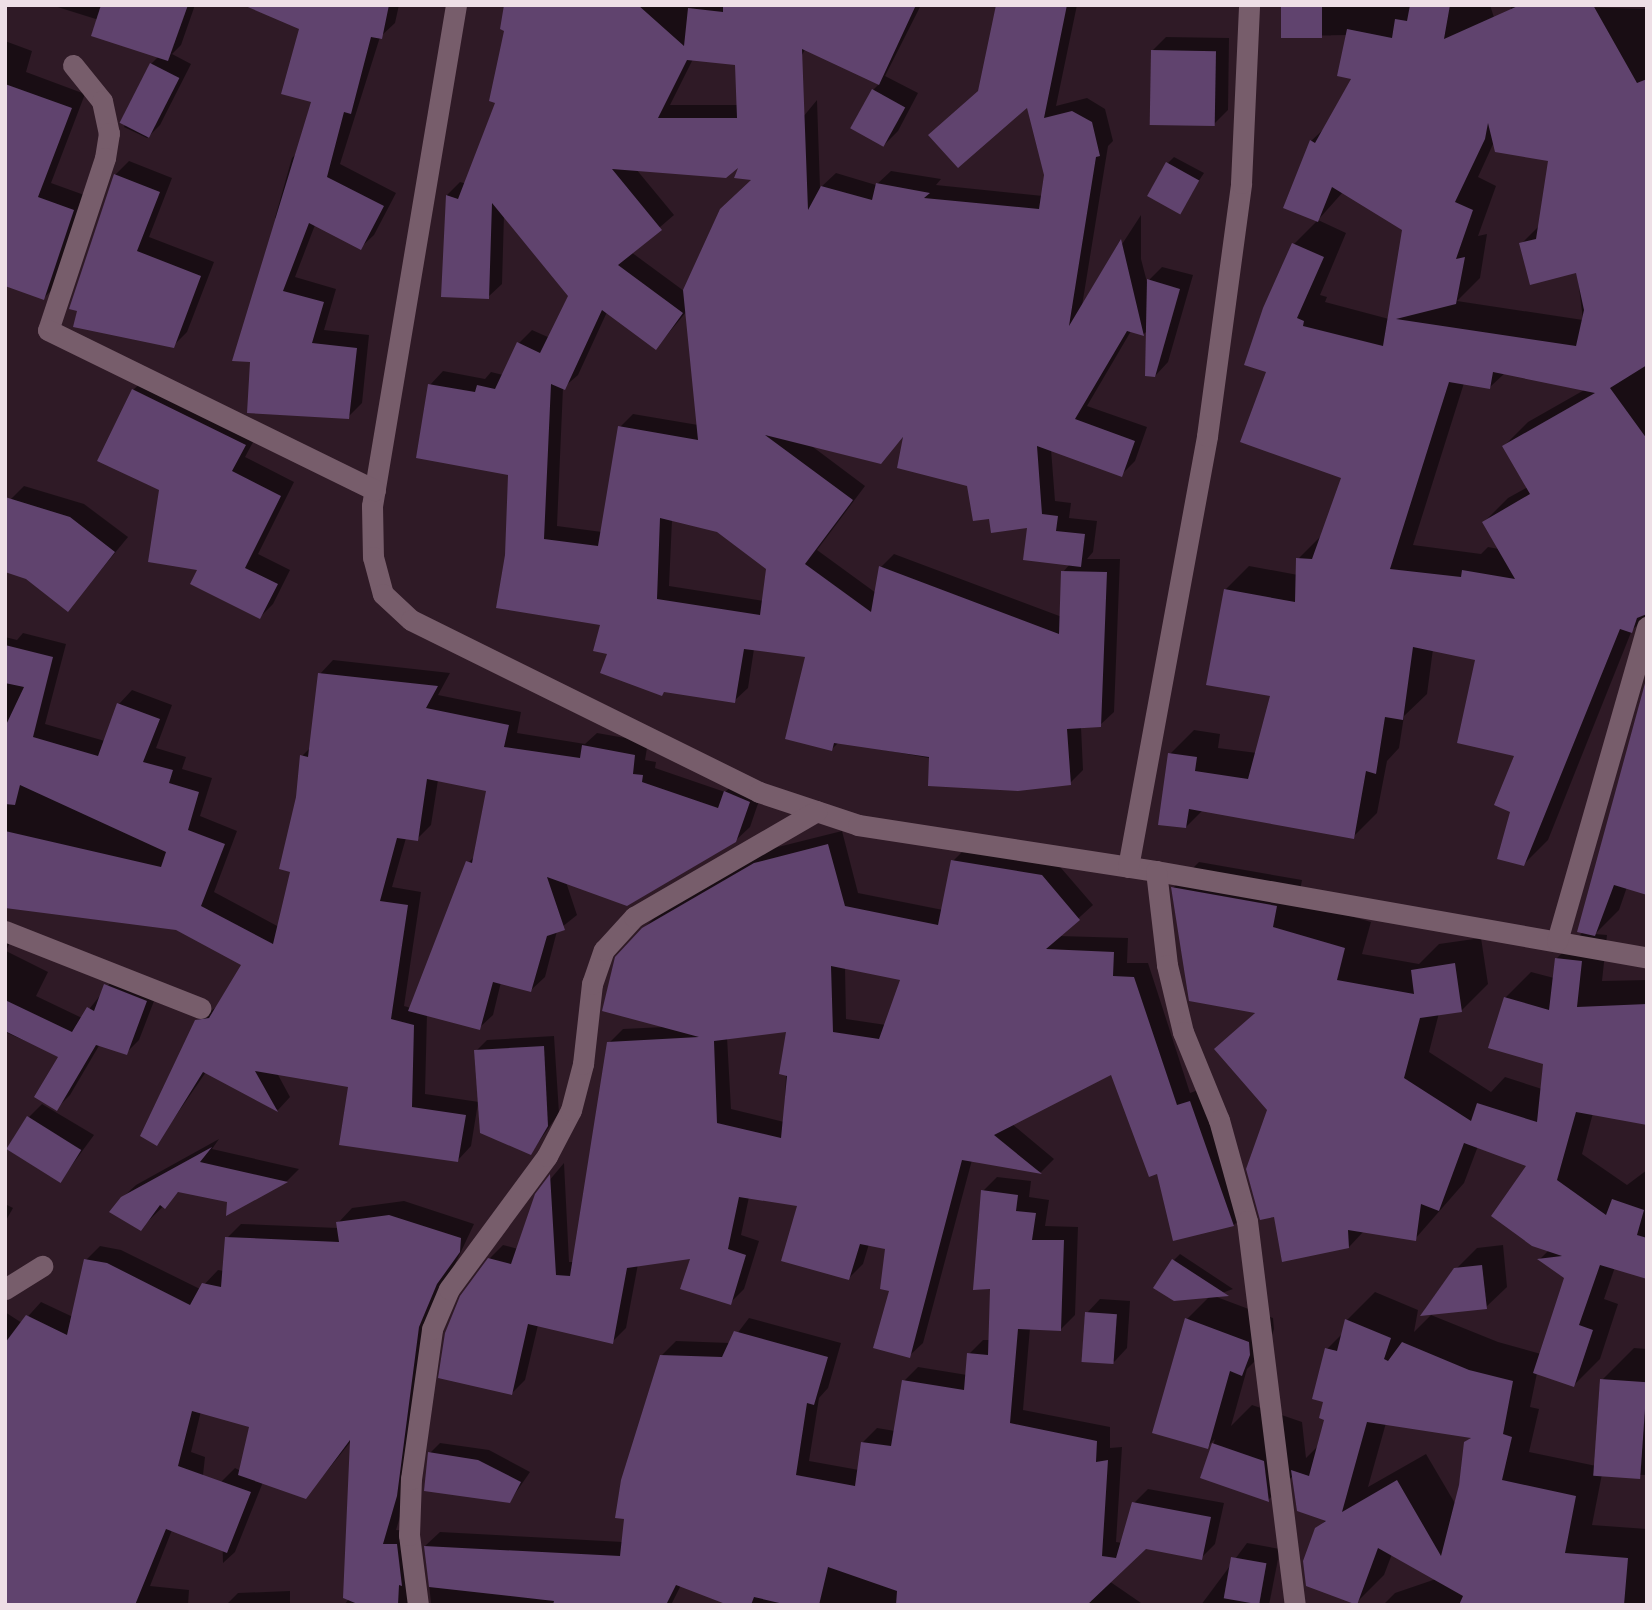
<!DOCTYPE html>
<style>
body{margin:0}
#map{position:relative;width:1652px;height:1610px;overflow:hidden;background:#2f1a26;font-family:Arial,sans-serif}
div>[style]{position:absolute}
.shadow>*{inset:0;background:#0007}
.building>*{inset:0;background:#60436e;transform-origin:0 0}
.street>*{height:21px;margin:-10.5px;padding:0 10.5px;transform-origin:10.5px;border-radius:10.5px;background:#775d6b}
span{translate:-50% -50%;white-space:nowrap;text-align:center;line-height:1.15;-webkit-text-stroke:5px #2f1a26;paint-order:stroke}
.frame{position:absolute;inset:0;border:7px solid #eedfe6;pointer-events:none}
</style>
<div id="map">
<div class="shadow">
<i style="clip-path:polygon(51px 5px,129px 5px,115px 25px)"></i>
<i style="clip-path:polygon(148px 5px,195px 5px,181px 45px,172px 54px,191px 64px,160px 125px,147px 138px,124px 127px,151px 64px,159px 56px)"></i>
<i style="clip-path:polygon(243px 5px,399px 5px,395px 23px,380px 37px,340px 164px,396px 193px,374px 235px,360px 248px,315px 225px,295px 277px,336px 289px,324px 330px,369px 335px,362px 403px,348px 417px,251px 360px,280px 221px,275px 218px,292px 158px,301px 149px,313px 100px,301px 28px)"></i>
<i style="clip-path:polygon(evenodd,527px 5px,830px 5px,766px 119px,789px 134px,817px 100px,820px 188px,836px 173px,876px 185px,891px 171px,941px 179px,936px 185px,1043px 196px,1046px 175px,1028px 104px,980px 90px,998px 5px,1077px 5px,1056px 106px,1087px 98px,1105px 109px,1113px 141px,1108px 146px,1082px 306px,1141px 215px,1141px 259px,1147px 282px,1162px 267px,1193px 275px,1168px 362px,1155px 376px,1148px 330px,1144px 334px,1131px 331px,1087px 406px,1147px 427px,1135px 461px,1121px 475px,1051px 449px,1055px 501px,1071px 503px,1069px 518px,1097px 521px,1093px 552px,1087px 559px,1120px 559px,1114px 712px,1100px 725px,1081px 727px,1083px 770px,1070px 783px,839px 742px,832px 749px,808px 656px,754px 649px,748px 688px,734px 701px,666px 690px,662px 694px,609px 653px,602px 624px,507px 555px,510px 473px,430px 385px,443px 371px,485px 379px,491px 372px,503px 375px,519px 343px,532px 330px,550px 338px,570px 296px,504px 215px,502px 284px,488px 297px,443px 296px,447px 195px,460px 182px,467px 184px,479px 157px,527px 5px,693px 59px,737px 63px,739px 105px,670px 105px,693px 59px,527px 5px,743px 162px,754px 178px,684px 291px,631px 252px,674px 215px,636px 169px,743px 162px,527px 5px,687px 311px,698px 425px,633px 414px,620px 427px,602px 532px,557px 526px,563px 388px,578px 375px,607px 312px,656px 348px,687px 311px,527px 5px,905px 435px,969px 485px,990px 517px,1029px 526px,1070px 564px,1063px 572px,1062px 617px,894px 554px,881px 567px,876px 593px,817px 550px,865px 486px,809px 444px,881px 462px,905px 435px,527px 5px,672px 520px,718px 531px,768px 568px,764px 601px,669px 586px,672px 520px)"></i>
<i style="clip-path:polygon(888px 5px,921px 5px,885px 76px,918px 93px,898px 131px,885px 144px,873px 90px,880px 83px,841px 66px)"></i>
<i style="clip-path:polygon(evenodd,1282px 5px,1490px 5px,1509px 64px,1524px 60px,1510px 5px,1647px 9px,1647px 616px,1632px 630px,1548px 840px,1524px 864px,1512px 811px,1517px 755px,1477px 659px,1433px 649px,1427px 694px,1404px 716px,1399px 748px,1387px 761px,1377px 813px,1353px 837px,1203px 810px,1186px 827px,1170px 754px,1194px 730px,1220px 734px,1218px 748px,1257px 753px,1272px 695px,1225px 590px,1249px 566px,1298px 575px,1298px 559px,1322px 535px,1343px 477px,1268px 371px,1294px 244px,1318px 220px,1346px 233px,1320px 295px,1327px 297px,1325px 302px,1389px 319px,1404px 229px,1343px 192px,1318px 220px,1311px 141px,1327px 126px,1353px 78px,1348px 35px,1283px 36px,1282px 5px,1494px 142px,1550px 159px,1540px 225px,1521px 244px,1577px 271px,1583px 320px,1457px 301px,1480px 278px,1487px 234px,1478px 236px,1496px 186px,1478px 177px,1494px 142px,1282px 5px,1505px 373px,1586px 389px,1528px 422px,1504px 446px,1528px 487px,1508px 498px,1484px 522px,1499px 549px,1488px 547px,1481px 554px,1413px 545px,1464px 383px,1490px 387px,1505px 373px)"></i>
<i style="clip-path:polygon(1166px 37px,1229px 38px,1228px 110px,1214px 124px,1152px 51px)"></i>
<i style="clip-path:polygon(5px 41px,32px 51px,26px 72px,85px 94px,51px 183px,87px 196px,58px 283px,44px 298px,5px 151px)"></i>
<i style="clip-path:polygon(1174px 157px,1204px 173px,1178px 212px,1168px 163px)"></i>
<i style="clip-path:polygon(129px 161px,172px 178px,149px 237px,214px 262px,187px 332px,173px 346px,75px 326px,115px 175px)"></i>
<i style="clip-path:polygon(147px 377px,259px 431px,245px 457px,294px 482px,258px 554px,290px 570px,273px 604px,260px 617px,199px 569px,161px 489px,133px 390px)"></i>
<i style="clip-path:polygon(24px 486px,84px 504px,128px 537px,68px 610px,11px 499px)"></i>
<i style="clip-path:polygon(evenodd,23px 633px,66px 644px,45px 724px,105px 741px,119px 704px,132px 690px,172px 705px,156px 748px,186px 757px,182px 769px,212px 778px,200px 816px,237px 831px,214px 892px,279px 927px,292px 870px,302px 756px,311px 747px,320px 674px,333px 660px,450px 673px,438px 695px,521px 712px,517px 733px,585px 744px,597px 733px,648px 742px,645px 760px,656px 762px,655px 768px,725px 792px,739px 779px,763px 789px,750px 827px,735px 841px,566px 882px,577px 915px,557px 931px,545px 977px,531px 990px,501px 982px,493px 1015px,479px 1028px,427px 1014px,425px 1094px,479px 1102px,476px 1051px,487px 1040px,554px 1036px,559px 1113px,531px 1153px,478px 1103px,471px 1146px,458px 1160px,350px 1086px,277px 1073px,290px 1097px,278px 1110px,206px 1072px,157px 1143px,196px 1021px,218px 1006px,243px 964px,177px 929px,5px 882px,5px 637px,17px 640px,23px 633px,438px 780px,488px 790px,475px 856px,466px 865px,411px 1008px,404px 1006px,421px 892px,392px 887px,406px 838px,417px 839px,431px 825px,438px 780px)"></i>
<i style="clip-path:polygon(evenodd,1647px 684px,1627px 887px,1619px 910px,1595px 934px,1607px 935px,1602px 981px,1647px 980px,1647px 1123px,1593px 1113px,1582px 1154px,1627px 1185px,1647px 1170px,1647px 1277px,1615px 1267px,1604px 1299px,1618px 1304px,1600px 1359px,1574px 1385px,1537px 1373px,1530px 1407px,1539px 1409px,1529px 1452px,1601px 1467px,1602px 1380px,1634px 1348px,1647px 1349px,1647px 1475px,1602px 1474px,1592px 1525px,1647px 1529px,1647px 1605px,1383px 1605px,1395px 1593px,1436px 1579px,1392px 1554px,1384px 1575px,1356px 1603px,1316px 1529px,1326px 1520px,1294px 1475px,1268px 1500px,1202px 1477px,1215px 1439px,1207px 1447px,1187px 1319px,1210px 1296px,1173px 1261px,1180px 1254px,1233px 1289px,1214px 1296px,1273px 1318px,1274px 1329px,1267px 1349px,1247px 1369px,1231px 1426px,1252px 1405px,1302px 1422px,1306px 1458px,1319px 1445px,1326px 1418px,1327px 1349px,1343px 1333px,1347px 1320px,1375px 1292px,1418px 1310px,1414px 1332px,1431px 1315px,1498px 1342px,1541px 1354px,1566px 1277px,1540px 1259px,1549px 1250px,1529px 1165px,1478px 1146px,1464px 1183px,1415px 1239px,1364px 1231px,1349px 1247px,1269px 1109px,1217px 1049px,1256px 1012px,1173px 888px,1199px 862px,1302px 880px,1298px 901px,1371px 922px,1362px 954px,1419px 964px,1439px 944px,1481px 938px,1488px 984px,1462px 1010px,1439px 1013px,1429px 1052px,1491px 1092px,1505px 1077px,1542px 1089px,1545px 1062px,1505px 998px,1531px 972px,1554px 978px,1556px 959px,1583px 932px,1647px 684px,1386px 1423px,1472px 1437px,1466px 1443px,1456px 1505px,1426px 1454px,1368px 1487px,1386px 1423px)"></i>
<i style="clip-path:polygon(evenodd,842px 831px,858px 893px,943px 910px,953px 861px,967px 847px,1055px 861px,1093px 905px,1059px 936px,1128px 938px,1127px 963px,1148px 963px,1190px 1093px,1204px 1088px,1247px 1211px,1234px 1225px,1174px 1238px,1158px 1172px,1112px 1073px,1012px 1124px,1054px 1159px,1041px 1172px,972px 1160px,923px 1343px,909px 1356px,891px 1290px,887px 1247px,869px 1244px,863px 1264px,849px 1278px,799px 1205px,749px 1197px,741px 1235px,759px 1241px,744px 1289px,730px 1303px,692px 1257px,638px 1264px,626px 1328px,612px 1342px,538px 1325px,525px 1380px,511px 1394px,489px 1259px,503px 1245px,518px 1249px,537px 1195px,564px 1163px,569px 1262px,574px 1262px,609px 1043px,623px 1029px,664px 1027px,643px 929px,658px 914px,770px 849px,842px 831px,845px 967px,903px 978px,886px 1025px,846px 1019px,845px 967px,842px 831px,788px 1030px,784px 1122px,731px 1109px,727px 1037px,788px 1030px)"></i>
<i style="clip-path:polygon(5px 927px,15px 931px,6px 951px,48px 972px,36px 996px,82px 1018px,119px 972px,159px 988px,139px 1040px,126px 1053px,100px 1044px,70px 1095px,57px 1108px,60px 1056px,5px 1032px)"></i>
<i style="clip-path:polygon(42px 1104px,94px 1135px,61px 1180px,29px 1117px)"></i>
<i style="clip-path:polygon(219px 1139px,212px 1149px,299px 1169px,287px 1181px,228px 1213px,229px 1201px,180px 1190px,140px 1229px,122px 1198px,136px 1185px)"></i>
<i style="clip-path:polygon(997px 1177px,1031px 1181px,1029px 1197px,1049px 1200px,1045px 1226px,1078px 1227px,1075px 1315px,1061px 1329px,1030px 1328px,1023px 1410px,1110px 1427px,1110px 1448px,1122px 1447px,1116px 1542px,1122px 1543px,1134px 1503px,1148px 1489px,1224px 1503px,1215px 1544px,1201px 1558px,1146px 1547px,1109px 1581px,1144px 1605px,733px 1605px,681px 1585px,671px 1605px,344px 1605px,349px 1599px,352px 1440px,306px 1497px,263px 1482px,235px 1552px,223px 1563px,221px 1482px,235px 1468px,241px 1471px,251px 1426px,201px 1411px,191px 1452px,205px 1457px,198px 1520px,172px 1530px,150px 1586px,189px 1590px,188px 1605px,5px 1605px,5px 1312px,22px 1323px,41px 1302px,73px 1317px,86px 1260px,100px 1246px,121px 1250px,200px 1289px,218px 1270px,224px 1271px,227px 1238px,241px 1224px,338px 1228px,338px 1223px,352px 1208px,404px 1201px,474px 1224px,433px 1311px,411px 1480px,396px 1530px,411px 1531px,427px 1603px,431px 1603px,425px 1546px,440px 1532px,623px 1542px,661px 1356px,676px 1341px,730px 1343px,749px 1318px,841px 1343px,828px 1388px,819px 1398px,809px 1461px,859px 1470px,863px 1442px,877px 1428px,895px 1431px,904px 1381px,918px 1367px,967px 1375px,969px 1354px,983px 1340px,990px 1340px,992px 1288px,983px 1191px)"></i>
<i style="clip-path:polygon(5px 1204px,13px 1208px,5px 1222px)"></i>
<i style="clip-path:polygon(1503px 1245px,1507px 1287px,1486px 1307px,1456px 1269px,1477px 1248px)"></i>
<i style="clip-path:polygon(1100px 1299px,1130px 1301px,1127px 1348px,1114px 1362px,1087px 1313px)"></i>
<i style="clip-path:polygon(440px 1443px,489px 1450px,530px 1472px,510px 1501px,430px 1453px)"></i>
<i style="clip-path:polygon(1247px 1543px,1280px 1549px,1269px 1605px,1201px 1605px)"></i>
<i style="clip-path:polygon(290px 1591px,290px 1605px,226px 1605px,238px 1593px)"></i>
</div>
<div class="building">
<i style="clip-path:polygon(101px 5px,188px 5px,168px 61px,91px 36px)"></i>
<i style="clip-path:polygon(243px 5px,389px 5px,382px 39px,371px 37px,351px 114px,344px 112px,327px 177px,384px 206px,361px 250px,309px 223px,283px 291px,324px 302px,312px 343px,357px 348px,349px 419px,247px 413px,250px 362px,232px 361px,311px 102px,281px 94px,299px 29px)"></i>
<i style="clip-path:polygon(evenodd,504px 5px,638px 5px,684px 46px,688px 8px,723px 12px,723px 5px,916px 5px,879px 85px,802px 49px,808px 210px,821px 186px,872px 200px,876px 183px,930px 193px,924px 198px,1039px 209px,1044px 175px,1027px 108px,958px 168px,928px 135px,978px 91px,996px 5px,1067px 5px,1044px 118px,1072px 111px,1092px 122px,1100px 156px,1096px 157px,1069px 326px,1121px 239px,1144px 336px,1127px 331px,1075px 419px,1135px 441px,1122px 477px,1037px 446px,1042px 514px,1058px 516px,1056px 531px,1085px 534px,1081px 567px,1023px 560px,1027px 528px,991px 533px,989px 519px,973px 521px,967px 486px,897px 468px,903px 437px,881px 464px,765px 435px,853px 500px,805px 564px,871px 612px,879px 566px,1059px 634px,1061px 571px,1107px 572px,1101px 727px,1067px 729px,1071px 785px,1018px 791px,928px 786px,929px 757px,834px 743px,832px 751px,785px 739px,805px 657px,744px 649px,735px 703px,664px 692px,662px 696px,600px 673px,607px 654px,593px 651px,600px 625px,496px 608px,505px 555px,508px 475px,416px 458px,428px 384px,475px 392px,477px 385px,495px 389px,517px 342px,540px 353px,568px 296px,492px 203px,489px 299px,441px 297px,446px 195px,458px 199px,495px 103px,489px 101px,504px 31px,500px 29px,504px 5px,687px 60px,735px 65px,737px 118px,658px 118px,687px 60px,504px 5px,738px 168px,734px 178px,751px 180px,720px 209px,683px 290px,698px 440px,618px 426px,598px 546px,544px 539px,551px 384px,565px 390px,602px 310px,656px 350px,683px 313px,618px 265px,662px 230px,612px 169px,726px 178px,738px 168px,504px 5px,660px 518px,717px 532px,766px 569px,760px 615px,657px 599px,660px 518px)"></i>
<i style="left:1281px;top:5px;width:41px;height:33px"></i>
<i style="clip-path:polygon(evenodd,1410px 5px,1450px 5px,1444px 39px,1520px 5px,1593px 5px,1637px 83px,1647px 79px,1647px 365px,1610px 388px,1647px 439px,1647px 614px,1637px 618px,1632px 633px,1620px 629px,1524px 866px,1497px 859px,1510px 812px,1494px 805px,1514px 756px,1457px 743px,1475px 660px,1413px 647px,1403px 720px,1385px 717px,1376px 774px,1366px 771px,1354px 839px,1189px 809px,1186px 828px,1158px 825px,1168px 753px,1197px 757px,1195px 771px,1248px 779px,1270px 696px,1206px 685px,1224px 589px,1295px 602px,1296px 558px,1312px 559px,1341px 478px,1240px 442px,1266px 372px,1244px 365px,1263px 308px,1292px 243px,1324px 257px,1297px 318px,1304px 321px,1303px 326px,1383px 346px,1402px 230px,1332px 187px,1318px 222px,1283px 208px,1310px 140px,1315px 143px,1351px 79px,1337px 76px,1347px 29px,1392px 38px,1395px 19px,1407px 21px,1410px 5px,1488px 123px,1495px 152px,1548px 161px,1536px 239px,1519px 243px,1530px 285px,1576px 273px,1584px 310px,1576px 346px,1396px 319px,1456px 304px,1465px 257px,1456px 259px,1473px 210px,1455px 202px,1485px 139px,1488px 123px,1410px 5px,1493px 372px,1595px 393px,1502px 446px,1530px 494px,1482px 522px,1515px 579px,1462px 570px,1461px 577px,1390px 569px,1449px 382px,1490px 389px,1493px 372px)"></i>
<i style="left:1151px;top:50px;width:65px;height:75px;rotate:1deg"></i>
<i style="left:150px;top:63px;width:33px;height:67px;rotate:27deg"></i>
<i style="clip-path:polygon(5px 84px,72px 108px,38px 197px,74px 210px,44px 300px,5px 286px)"></i>
<i style="left:872px;top:89px;width:38px;height:45px;rotate:29deg"></i>
<i style="left:1166px;top:162px;width:38px;height:39px;rotate:29deg"></i>
<i style="clip-path:polygon(114px 174px,160px 192px,137px 251px,201px 276px,174px 348px,73px 327px,77px 311px,69px 309px)"></i>
<i style="clip-path:polygon(1147px 279px,1180px 289px,1155px 377px,1145px 376px)"></i>
<i style="clip-path:polygon(132px 389px,246px 445px,232px 471px,281px 496px,245px 568px,278px 584px,260px 619px,190px 584px,197px 570px,148px 562px,159px 490px,97px 461px)"></i>
<i style="clip-path:polygon(5px 497px,70px 517px,115px 552px,68px 612px,26px 579px,5px 572px)"></i>
<i style="clip-path:polygon(5px 645px,53px 657px,33px 737px,98px 756px,117px 703px,160px 719px,143px 762px,173px 770px,169px 783px,199px 792px,188px 830px,225px 844px,201px 906px,273px 944px,290px 872px,279px 869px,296px 797px,300px 755px,308px 757px,318px 673px,438px 686px,426px 708px,509px 725px,504px 747px,580px 758px,582px 745px,635px 755px,633px 774px,643px 775px,642px 782px,718px 808px,724px 791px,750px 802px,736px 842px,627px 906px,547px 877px,565px 930px,547px 936px,531px 992px,493px 982px,480px 1030px,408px 1011px,466px 861px,472px 863px,486px 791px,427px 779px,418px 841px,397px 838px,380px 901px,408px 905px,391px 1019px,414px 1025px,412px 1107px,466px 1115px,458px 1162px,339px 1145px,348px 1087px,255px 1071px,278px 1112px,203px 1072px,157px 1146px,140px 1136px,195px 1020px,209px 1018px,241px 965px,176px 930px,5px 908px,5px 831px,161px 867px,166px 852px,20px 785px,15px 805px,5px 804px,5px 727px,24px 687px,5px 683px)"></i>
<i style="clip-path:polygon(1647px 676px,1647px 895px,1614px 885px,1595px 936px,1577px 932px)"></i>
<i style="clip-path:polygon(evenodd,828px 844px,845px 906px,938px 925px,951px 860px,1042px 875px,1080px 920px,1046px 949px,1114px 952px,1113px 976px,1134px 977px,1177px 1105px,1190px 1101px,1234px 1226px,1173px 1241px,1157px 1174px,1149px 1177px,1111px 1075px,994px 1135px,1042px 1174px,962px 1160px,910px 1358px,873px 1348px,889px 1291px,880px 1289px,885px 1249px,860px 1244px,849px 1280px,781px 1261px,797px 1206px,739px 1197px,728px 1249px,746px 1255px,731px 1305px,680px 1289px,690px 1259px,627px 1268px,613px 1344px,528px 1324px,512px 1395px,438px 1378px,445px 1333px,460px 1296px,488px 1258px,511px 1264px,535px 1194px,550px 1174px,556px 1275px,570px 1276px,607px 1042px,699px 1037px,602px 1011px,615px 957px,642px 928px,754px 863px,828px 844px,831px 966px,900px 980px,879px 1039px,833px 1032px,831px 966px,828px 844px,786px 1032px,779px 1074px,787px 1076px,781px 1138px,717px 1123px,714px 1041px,786px 1032px)"></i>
<i style="clip-path:polygon(1171px 887px,1277px 906px,1273px 927px,1345px 948px,1337px 980px,1414px 994px,1411px 970px,1455px 963px,1462px 1012px,1420px 1018px,1404px 1078px,1471px 1121px,1477px 1103px,1537px 1122px,1543px 1064px,1488px 1048px,1504px 997px,1549px 1010px,1555px 958px,1582px 961px,1577px 1007px,1647px 1004px,1647px 1125px,1576px 1112px,1557px 1180px,1606px 1215px,1612px 1199px,1644px 1210px,1637px 1235px,1647px 1238px,1647px 1279px,1600px 1265px,1579px 1325px,1593px 1330px,1574px 1387px,1533px 1373px,1564px 1278px,1537px 1259px,1562px 1256px,1532px 1246px,1491px 1216px,1526px 1166px,1464px 1143px,1439px 1211px,1421px 1204px,1416px 1241px,1348px 1230px,1349px 1248px,1282px 1262px,1274px 1217px,1260px 1220px,1246px 1169px,1267px 1110px,1214px 1049px,1255px 1013px,1189px 1001px)"></i>
<i style="clip-path:polygon(104px 984px,147px 1001px,127px 1055px,96px 1045px,57px 1111px,34px 1097px,58px 1057px,5px 1031px,5px 1000px,72px 1032px,87px 1007px,94px 1011px)"></i>
<i style="clip-path:polygon(544px 1046px,548px 1126px,531px 1155px,480px 1133px,474px 1050px)"></i>
<i style="left:27px;top:1116px;width:64px;height:39px;rotate:32deg"></i>
<i style="clip-path:polygon(212px 1147px,200px 1162px,288px 1182px,226px 1216px,227px 1202px,178px 1192px,165px 1209px,160px 1205px,141px 1231px,109px 1212px,121px 1197px)"></i>
<i style="clip-path:polygon(981px 1190px,1018px 1195px,1016px 1211px,1036px 1213px,1032px 1240px,1064px 1240px,1061px 1331px,1018px 1329px,1010px 1423px,1097px 1441px,1096px 1462px,1108px 1460px,1102px 1556px,1116px 1558px,1132px 1502px,1211px 1517px,1202px 1560px,1146px 1549px,1087px 1605px,896px 1605px,897px 1591px,828px 1567px,819px 1605px,788px 1605px,754px 1597px,751px 1605px,728px 1605px,676px 1585px,666px 1605px,553px 1605px,554px 1601px,429px 1587px,424px 1546px,620px 1556px,624px 1519px,615px 1518px,621px 1480px,660px 1355px,722px 1357px,734px 1331px,828px 1357px,814px 1405px,807px 1403px,796px 1475px,855px 1486px,861px 1442px,891px 1446px,902px 1380px,964px 1390px,967px 1353px,988px 1355px,990px 1289px,973px 1290px)"></i>
<i style="clip-path:polygon(389px 1215px,461px 1238px,460px 1252px,437px 1284px,419px 1327px,397px 1496px,383px 1544px,397px 1544px,402px 1586px,399px 1585px,398px 1605px,360px 1605px,343px 1598px,350px 1440px,306px 1499px,238px 1475px,249px 1427px,192px 1411px,178px 1466px,251px 1492px,227px 1553px,166px 1529px,135px 1605px,5px 1605px,5px 1343px,26px 1315px,67px 1335px,84px 1259px,107px 1263px,190px 1305px,202px 1283px,221px 1287px,225px 1237px,339px 1242px,336px 1222px)"></i>
<i style="clip-path:polygon(1172px 1259px,1229px 1296px,1174px 1301px,1153px 1288px)"></i>
<i style="clip-path:polygon(1482px 1265px,1487px 1309px,1420px 1316px,1454px 1268px)"></i>
<i style="left:1085px;top:1312px;width:32px;height:50px;rotate:4deg"></i>
<i style="clip-path:polygon(1185px 1318px,1249px 1342px,1250px 1355px,1242px 1376px,1230px 1371px,1208px 1449px,1152px 1433px)"></i>
<i style="clip-path:polygon(evenodd,1345px 1319px,1391px 1338px,1384px 1359px,1388px 1361px,1402px 1342px,1469px 1370px,1513px 1381px,1503px 1434px,1512px 1437px,1502px 1480px,1576px 1496px,1565px 1553px,1628px 1558px,1624px 1605px,1459px 1605px,1463px 1596px,1378px 1548px,1357px 1605px,1306px 1586px,1303px 1561px,1315px 1528px,1326px 1521px,1297px 1511px,1291px 1470px,1309px 1476px,1324px 1420px,1319px 1418px,1323px 1402px,1312px 1399px,1325px 1348px,1337px 1351px,1345px 1319px,1367px 1422px,1471px 1438px,1464px 1442px,1459px 1485px,1441px 1556px,1397px 1480px,1342px 1512px,1367px 1422px)"></i>
<i style="left:1600px;top:1379px;width:47px;height:97px;rotate:4deg"></i>
<i style="clip-path:polygon(1212px 1443px,1264px 1461px,1269px 1502px,1200px 1478px)"></i>
<i style="clip-path:polygon(428px 1452px,478px 1460px,521px 1482px,510px 1503px,424px 1491px)"></i>
<i style="left:1231px;top:1557px;width:36px;height:42px;rotate:10deg"></i>
</div>
<div class="street">
<i style="left:456px;top:5px;width:508px;rotate:99.52deg"></i>
<i style="left:372px;top:506px;width:51px;rotate:88.9deg"></i>
<i style="left:373px;top:557px;width:38px;rotate:75deg"></i>
<i style="left:383px;top:594px;width:38px;rotate:43deg"></i>
<i style="left:411px;top:620px;width:388px;rotate:26.3deg"></i>
<i style="left:759px;top:792px;width:104px;rotate:18.4deg"></i>
<i style="left:858px;top:825px;width:302px;rotate:8.8deg"></i>
<i style="left:1156px;top:871px;width:499px;rotate:10deg"></i>
<i style="left:73px;top:65px;width:46px;rotate:51.1deg"></i>
<i style="left:102px;top:101px;width:33px;rotate:78deg"></i>
<i style="left:109px;top:133px;width:25px;rotate:99deg"></i>
<i style="left:105px;top:158px;width:181px;rotate:108.3deg"></i>
<i style="left:48px;top:330px;width:364px;rotate:26.1deg"></i>
<i style="left:1128px;top:867px;width:438px;rotate:-79.6deg"></i>
<i style="left:1207px;top:436px;width:255px;rotate:-82.3deg"></i>
<i style="left:1241px;top:183px;width:178px;rotate:-87.4deg"></i>
<i style="left:1156px;top:871px;width:95px;rotate:83.3deg"></i>
<i style="left:1167px;top:965px;width:69px;rotate:76.6deg"></i>
<i style="left:1183px;top:1032px;width:95px;rotate:67.8deg"></i>
<i style="left:1219px;top:1120px;width:105px;rotate:74.5deg"></i>
<i style="left:1247px;top:1221px;width:387px;rotate:82.9deg"></i>
<i style="left:5px;top:931px;width:210px;rotate:21.5deg"></i>
<i style="left:1557px;top:941px;width:327px;rotate:-74deg"></i>
<i style="left:5px;top:1289px;width:44px;rotate:-31.9deg"></i>
<i style="left:418px;top:1605px;width:71px;rotate:-97.3deg"></i>
<i style="left:409px;top:1535px;width:56px;rotate:-88deg"></i>
<i style="left:411px;top:1479px;width:151px;rotate:-82deg"></i>
<i style="left:432px;top:1329px;width:43px;rotate:-67deg"></i>
<i style="left:449px;top:1289px;width:165px;rotate:-53.6deg"></i>
<i style="left:547px;top:1156px;width:52px;rotate:-62.4deg"></i>
<i style="left:571px;top:1110px;width:48px;rotate:-75.4deg"></i>
<i style="left:583px;top:1064px;width:81px;rotate:-83.6deg"></i>
<i style="left:592px;top:984px;width:36px;rotate:-71deg"></i>
<i style="left:604px;top:950px;width:45px;rotate:-47.7deg"></i>
<i style="left:634px;top:917px;width:211px;rotate:-30.1deg"></i>
</div>
<div class="frame"></div>
</div>
